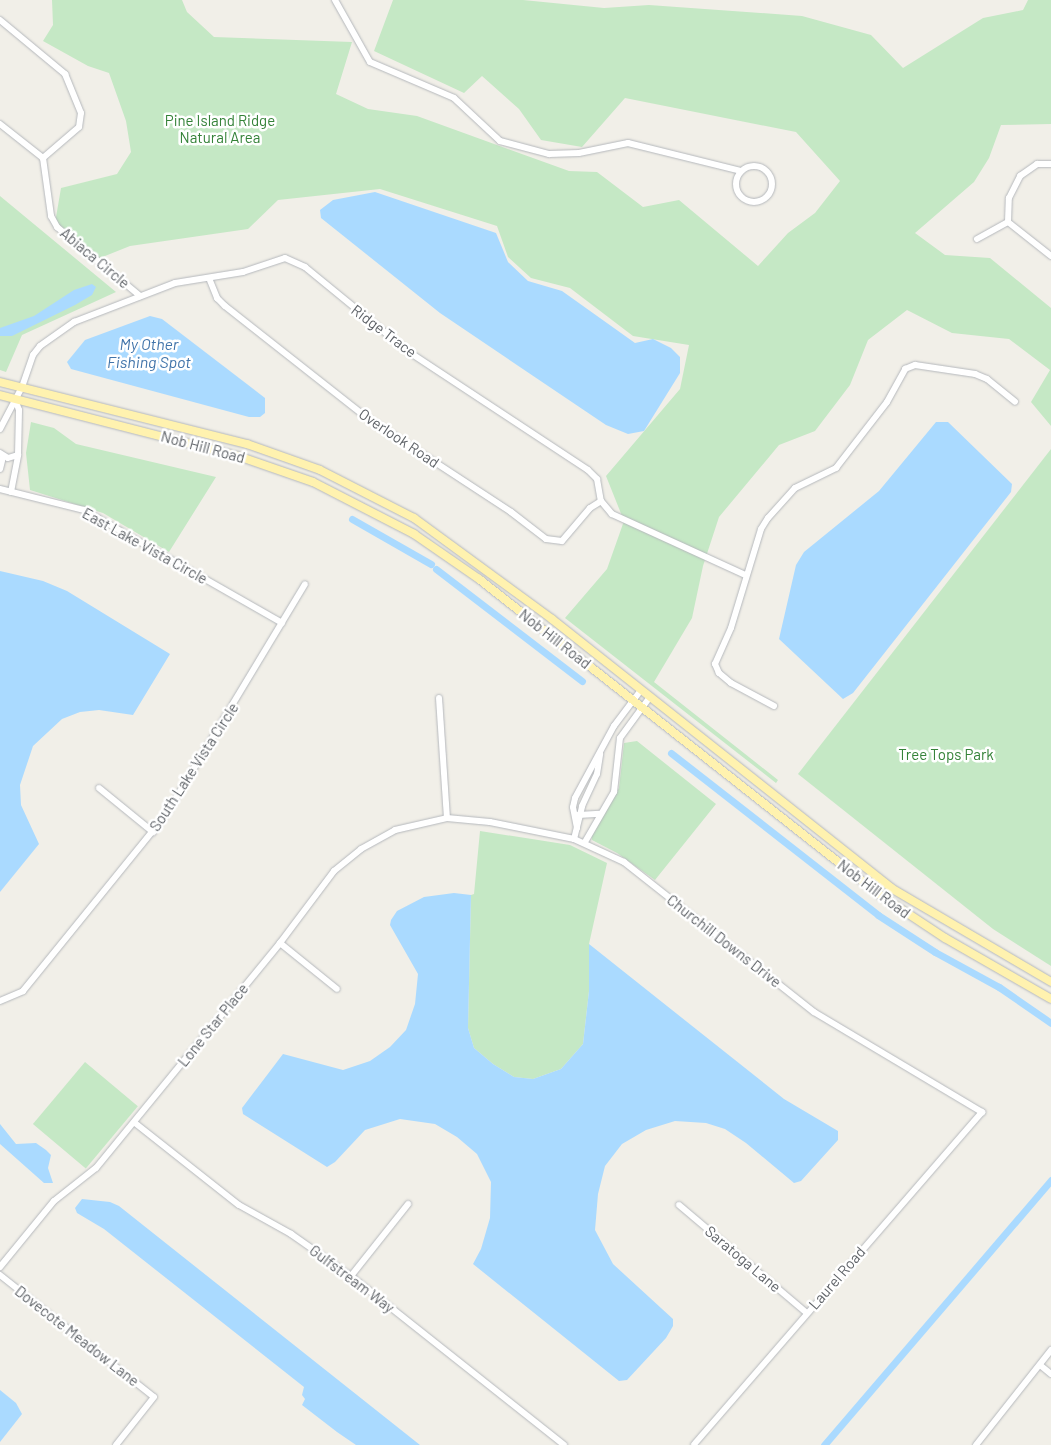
<!DOCTYPE html>
<style>
body{margin:0}
#map{position:relative;width:1051px;height:1445px;overflow:hidden;background:#f1efe8;font-family:Barlow,sans-serif}
div>[style]{position:absolute}
.green>*{inset:0;background:#c5e8c5;transform-origin:0 0}
.water>*{inset:0;background:#aadaff}
.canal>*{height:7px;margin:-3.5px;padding:0 3.5px;transform-origin:3.5px;border-radius:3.5px;background:#aadaff}
.roads{filter:drop-shadow(0 0 1px #b5b8bc) drop-shadow(0 0 1px #b5b8bc)}
.minor>*{height:6px;margin:-3px;padding:0 3px;transform-origin:3px;border-radius:3px;background:#fff}
.minor>.ring{margin:-3px;padding:0;box-sizing:content-box;background:none;border:6px solid #fff;border-radius:50%}
.major>*{height:8px;margin:-4px;padding:0 4px;transform-origin:4px;border-radius:4px;background:#fff2af}
span{translate:-50% -50%;white-space:nowrap;text-align:center;line-height:1.15;-webkit-text-stroke:5px #fff;paint-order:stroke}
.park-label{font-size:15px;color:#348238}
.street-label{font-size:15px;color:#5f6368}
.water-label{font-size:16px;color:#4174aa;font-style:italic}
</style>
<div id="map">
<div class="green">
<i style="clip-path:polygon(52px 0,182px 0,187px 12px,214px 37px,352px 42px,336px 94px,368px 109px,417px 116px,569px 171px,597px 172px,643px 207px,679px 200px,758px 266px,788px 233px,815px 213px,840px 181px,796px 132px,625px 98px,582px 147px,541px 140px,519px 109px,482px 76px,464px 93px,374px 51px,393px 0,523px 0,604px 8px,649px 5px,802px 16px,871px 35px,903px 68px,983px 18px,1023px 10px,1028px 0,1051px 0,1051px 124px,1001px 125px,989px 158px,974px 182px,915px 233px,945px 255px,990px 258px,1051px 308px,1051px 426px,1031px 402px,1050px 370px,1009px 339px,952px 333px,907px 310px,868px 340px,850px 385px,815px 431px,779px 445px,719px 517px,703px 566px,692px 618px,654px 682px,778px 780px,776px 783px,565px 618px,607px 569px,624px 521px,606px 476px,680px 389px,689px 345px,633px 336px,570px 288px,531px 278px,508px 257px,497px 226px,380px 189px,278px 200px,248px 229px,130px 246px,100px 258px,55px 223px,61px 188px,117px 174px,131px 152px,126px 121px,109px 73px,88px 66px,43px 41px,53px 25px)"></i>
<i style="clip-path:polygon(0 196px,116px 292px,22px 335px,6px 372px,0 370px)"></i>
<i style="clip-path:polygon(31px 422px,54px 428px,76px 444px,216px 477px,169px 552px,103px 513px,30px 490px,26px 453px)"></i>
<i style="clip-path:polygon(1051px 449px,1051px 966px,993px 929px,798px 774px)"></i>
<i style="clip-path:polygon(637px 741px,716px 804px,655px 880px,617px 853px,592px 840px,591px 834px,619px 788px,624px 743px)"></i>
<i style="clip-path:polygon(480px 831px,570px 845px,607px 863px,589px 944px,589px 991px,583px 1044px,561px 1069px,533px 1079px,514px 1077px,493px 1064px,474px 1048px,468px 1028px,471px 895px,474px 894px)"></i>
<i style="left:85px;top:1062px;width:69px;height:81px;rotate:40deg"></i>
</div>
<div class="water">
<i style="clip-path:polygon(375px 192px,496px 233px,508px 262px,528px 281px,562px 291px,635px 343px,653px 339px,671px 348px,680px 357px,680px 373px,644px 431px,628px 434px,606px 425px,440px 313px,321px 218px,320px 210px,333px 200px)"></i>
<i style="clip-path:polygon(92px 284px,96px 287px,92px 295px,75px 305px,12px 336px,0 336px,0 328px,34px 316px,74px 290px)"></i>
<i style="clip-path:polygon(150px 316px,162px 319px,265px 398px,265px 413px,260px 417px,249px 417px,71px 369px,67px 362px,85px 340px)"></i>
<i style="clip-path:polygon(936px 422px,948px 422px,1012px 484px,1011px 492px,853px 693px,843px 699px,779px 639px,796px 565px,804px 552px,879px 491px)"></i>
<i style="clip-path:polygon(0 571px,43px 581px,67px 591px,170px 654px,133px 715px,99px 710px,80px 712px,62px 719px,33px 746px,20px 785px,21px 805px,39px 844px,0 892px)"></i>
<i style="clip-path:polygon(454px 893px,471px 895px,468px 1028px,474px 1048px,493px 1064px,514px 1077px,533px 1079px,561px 1069px,583px 1044px,589px 991px,589px 944px,784px 1099px,838px 1131px,838px 1140px,801px 1181px,794px 1183px,746px 1143px,725px 1129px,706px 1123px,675px 1121px,646px 1130px,622px 1144px,605px 1166px,598px 1194px,595px 1230px,613px 1264px,673px 1319px,673px 1326px,666px 1338px,627px 1380px,619px 1381px,473px 1264px,481px 1249px,490px 1218px,491px 1182px,477px 1154px,457px 1137px,435px 1124px,400px 1119px,365px 1130px,335px 1162px,327px 1167px,243px 1114px,242px 1108px,283px 1054px,343px 1070px,370px 1061px,390px 1047px,406px 1030px,415px 1004px,418px 974px,390px 925px,391px 920px,397px 911px,424px 897px)"></i>
<i style="clip-path:polygon(0 1124px,16px 1144px,36px 1143px,46px 1150px,51px 1155px,48px 1168px,53px 1183px,44px 1183px,0 1144px)"></i>
<i style="clip-path:polygon(82px 1199px,110px 1202px,119px 1206px,420px 1445px,356px 1445px,337px 1432px,302px 1405px,305px 1399px,302px 1395px,304px 1387px,104px 1229px,77px 1213px,75px 1208px)"></i>
<i style="clip-path:polygon(0 1390px,16px 1403px,22px 1414px,0 1442px)"></i>
</div>
<div class="canal">
<i style="left:352px;top:519px;width:91px;rotate:29.7deg"></i>
<i style="left:436px;top:569px;width:184px;rotate:37.5deg"></i>
<i style="left:671px;top:753px;width:263px;rotate:38deg"></i>
<i style="left:878px;top:915px;width:68px;rotate:33deg"></i>
<i style="left:935px;top:952px;width:73px;rotate:28.7deg"></i>
<i style="left:999px;top:987px;width:63px;rotate:34.7deg"></i>
<i style="left:824px;top:1445px;width:349px;rotate:-49.4deg"></i>
</div>
<div class="roads">
<div class="minor">
<i style="left:335px;top:0;width:71px;rotate:60.6deg"></i>
<i style="left:370px;top:62px;width:91px;rotate:23.2deg"></i>
<i style="left:454px;top:98px;width:63px;rotate:43.1deg"></i>
<i style="left:500px;top:141px;width:51px;rotate:14.9deg"></i>
<i style="left:549px;top:154px;width:30px;rotate:-2deg"></i>
<i style="left:579px;top:153px;width:50px;rotate:-11.5deg"></i>
<i style="left:628px;top:143px;width:116px;rotate:13.9deg"></i>
<i style="left:0;top:20px;width:85px;rotate:39.7deg"></i>
<i style="left:65px;top:74px;width:42px;rotate:67.7deg"></i>
<i style="left:81px;top:113px;width:14px;rotate:98deg"></i>
<i style="left:79px;top:127px;width:48px;rotate:139.3deg"></i>
<i style="left:0;top:124px;width:55px;rotate:38.3deg"></i>
<i style="left:43px;top:158px;width:59px;rotate:82.1deg"></i>
<i style="left:51px;top:216px;width:13px;rotate:61deg"></i>
<i style="left:57px;top:227px;width:108px;rotate:39.7deg"></i>
<i class="ring" style="left:736px;top:166px;width:30px;height:30px"></i>
<i style="left:1008px;top:222px;width:24px;rotate:-88deg"></i>
<i style="left:1009px;top:198px;width:25px;rotate:-63deg"></i>
<i style="left:1020px;top:176px;width:21px;rotate:-35deg"></i>
<i style="left:1037px;top:164px;width:14px"></i>
<i style="left:1008px;top:222px;width:55px;rotate:38.3deg"></i>
<i style="left:977px;top:239px;width:35px;rotate:-29deg"></i>
<i style="left:209px;top:278px;width:22px;rotate:68deg"></i>
<i style="left:217px;top:298px;width:11px;rotate:45deg"></i>
<i style="left:225px;top:306px;width:179px;rotate:38.2deg"></i>
<i style="left:366px;top:417px;width:173px;rotate:33.2deg"></i>
<i style="left:511px;top:512px;width:44px;rotate:37.6deg"></i>
<i style="left:546px;top:539px;width:16px;rotate:7deg"></i>
<i style="left:562px;top:541px;width:43px;rotate:-49.7deg"></i>
<i style="left:590px;top:508px;width:13px;rotate:-32deg"></i>
<i style="left:0;top:429px;width:47px;rotate:-62.4deg"></i>
<i style="left:22px;top:387px;width:34px;rotate:-71deg"></i>
<i style="left:33px;top:355px;width:11px;rotate:-52deg"></i>
<i style="left:40px;top:346px;width:42px;rotate:-35.2deg"></i>
<i style="left:74px;top:322px;width:108px;rotate:-21.1deg"></i>
<i style="left:175px;top:283px;width:69px;rotate:-9.2deg"></i>
<i style="left:243px;top:272px;width:44px;rotate:-18.4deg"></i>
<i style="left:285px;top:258px;width:22px;rotate:24deg"></i>
<i style="left:305px;top:267px;width:134px;rotate:39.3deg"></i>
<i style="left:409px;top:352px;width:214px;rotate:33.4deg"></i>
<i style="left:588px;top:470px;width:13px;rotate:45deg"></i>
<i style="left:597px;top:479px;width:22px;rotate:80deg"></i>
<i style="left:601px;top:501px;width:17px;rotate:50deg"></i>
<i style="left:612px;top:514px;width:146px;rotate:24.6deg"></i>
<i style="left:0;top:453px;width:9px;rotate:32deg"></i>
<i style="left:8px;top:458px;width:10px;rotate:-17deg"></i>
<i style="left:0;top:469px;width:12px;rotate:-76deg"></i>
<i style="left:0;top:489px;width:87px;rotate:14deg"></i>
<i style="left:84px;top:510px;width:228px;rotate:29.7deg"></i>
<i style="left:11px;top:492px;width:38px;rotate:-79deg"></i>
<i style="left:18px;top:455px;width:45px;rotate:-88.7deg"></i>
<i style="left:19px;top:410px;width:12px;rotate:-110deg"></i>
<i style="left:439px;top:698px;width:120px;rotate:86.2deg"></i>
<i style="left:774px;top:706px;width:49px;rotate:-151.9deg"></i>
<i style="left:731px;top:683px;width:16px;rotate:-140deg"></i>
<i style="left:719px;top:673px;width:10px;rotate:-114deg"></i>
<i style="left:715px;top:664px;width:39px;rotate:-66deg"></i>
<i style="left:731px;top:628px;width:103px;rotate:-73.1deg"></i>
<i style="left:761px;top:529px;width:13px;rotate:-58deg"></i>
<i style="left:768px;top:518px;width:40px;rotate:-48deg"></i>
<i style="left:795px;top:488px;width:46px;rotate:-26deg"></i>
<i style="left:836px;top:468px;width:83px;rotate:-52.3deg"></i>
<i style="left:887px;top:402px;width:38px;rotate:-61deg"></i>
<i style="left:905px;top:369px;width:11px;rotate:-22deg"></i>
<i style="left:915px;top:365px;width:61px;rotate:8.5deg"></i>
<i style="left:975px;top:374px;width:13px;rotate:23deg"></i>
<i style="left:987px;top:379px;width:36px;rotate:39deg"></i>
<i style="left:99px;top:788px;width:70px;rotate:39.2deg"></i>
<i style="left:578px;top:815px;width:22px;rotate:-3deg"></i>
<i style="left:577px;top:828px;width:21px;rotate:-101deg"></i>
<i style="left:573px;top:807px;width:9px;rotate:-77deg"></i>
<i style="left:575px;top:798px;width:82px;rotate:-61.6deg"></i>
<i style="left:614px;top:726px;width:45px;rotate:-53.1deg"></i>
<i style="left:574px;top:839px;width:34px;rotate:-76deg"></i>
<i style="left:582px;top:806px;width:35px;rotate:-65deg"></i>
<i style="left:597px;top:774px;width:20px;rotate:-81deg"></i>
<i style="left:585px;top:842px;width:58px;rotate:-59.9deg"></i>
<i style="left:614px;top:792px;width:54px;rotate:-83.7deg"></i>
<i style="left:620px;top:738px;width:51px;rotate:-53.8deg"></i>
<i style="left:280px;top:943px;width:73px;rotate:38.9deg"></i>
<i style="left:0;top:1001px;width:25px;rotate:-23deg"></i>
<i style="left:23px;top:991px;width:229px;rotate:-51deg"></i>
<i style="left:167px;top:813px;width:267px;rotate:-58.9deg"></i>
<i style="left:135px;top:1123px;width:132px;rotate:38.3deg"></i>
<i style="left:239px;top:1205px;width:60px;rotate:29.1deg"></i>
<i style="left:291px;top:1234px;width:73px;rotate:35deg"></i>
<i style="left:351px;top:1276px;width:272px;rotate:38.4deg"></i>
<i style="left:679px;top:1205px;width:167px;rotate:40.2deg"></i>
<i style="left:0;top:1267px;width:85px;rotate:-50.7deg"></i>
<i style="left:54px;top:1201px;width:53px;rotate:-38.2deg"></i>
<i style="left:96px;top:1168px;width:291px;rotate:-50.7deg"></i>
<i style="left:280px;top:943px;width:90px;rotate:-53.1deg"></i>
<i style="left:334px;top:871px;width:35px;rotate:-39deg"></i>
<i style="left:361px;top:849px;width:39px;rotate:-29deg"></i>
<i style="left:395px;top:830px;width:53px;rotate:-13deg"></i>
<i style="left:447px;top:818px;width:43px;rotate:5.3deg"></i>
<i style="left:490px;top:822px;width:86px;rotate:11.4deg"></i>
<i style="left:574px;top:839px;width:55px;rotate:24.7deg"></i>
<i style="left:624px;top:862px;width:242px;rotate:38.3deg"></i>
<i style="left:814px;top:1012px;width:196px;rotate:30.8deg"></i>
<i style="left:982px;top:1112px;width:440px;rotate:130.9deg"></i>
<i style="left:0;top:1275px;width:196px;rotate:38.4deg"></i>
<i style="left:154px;top:1397px;width:61px;rotate:128.4deg"></i>
<i style="left:351px;top:1276px;width:92px;rotate:-51.6deg"></i>
<i style="left:1040px;top:1365px;width:14px;rotate:39deg"></i>
<i style="left:976px;top:1445px;width:121px;rotate:-51.7deg"></i>
</div>
<div class="major">
<i style="left:0;top:382px;width:255px;rotate:14.1deg"></i>
<i style="left:247px;top:444px;width:77px;rotate:19.6deg"></i>
<i style="left:320px;top:470px;width:106px;rotate:27.1deg"></i>
<i style="left:414px;top:518px;width:171px;rotate:36.2deg"></i>
<i style="left:552px;top:619px;width:433px;rotate:38.4deg"></i>
<i style="left:891px;top:888px;width:186px;rotate:30.4deg"></i>
<i style="left:0;top:395px;width:246px;rotate:14.4deg"></i>
<i style="left:238px;top:456px;width:79px;rotate:19.1deg"></i>
<i style="left:313px;top:482px;width:114px;rotate:27.2deg"></i>
<i style="left:414px;top:534px;width:79px;rotate:34.7deg"></i>
<i style="left:479px;top:579px;width:511px;rotate:38.24deg"></i>
<i style="left:880px;top:895px;width:78px;rotate:33.5deg"></i>
<i style="left:945px;top:938px;width:122px;rotate:29.9deg"></i>
</div>
</div>
<div class="park-label">
<span style="left:220px;top:129px">Pine Island Ridge<br>Natural Area</span>
<span style="left:946px;top:755px">Tree Tops Park</span>
</div>
<div class="street-label">
<span style="left:95px;top:258px;rotate:40deg">Abiaca Circle</span>
<span style="left:384px;top:331px;rotate:37deg">Ridge Trace</span>
<span style="left:399px;top:438px;rotate:34deg">Overlook Road</span>
<span style="left:203px;top:447px;rotate:15deg">Nob Hill Road</span>
<span style="left:145px;top:546px;rotate:29deg">East Lake Vista Circle</span>
<span style="left:555px;top:639px;rotate:38deg">Nob Hill Road</span>
<span style="left:194px;top:767px;rotate:-57deg">South Lake Vista Circle</span>
<span style="left:874px;top:889px;rotate:37deg">Nob Hill Road</span>
<span style="left:724px;top:941px;rotate:38deg">Churchill Downs Drive</span>
<span style="left:213px;top:1025px;rotate:-51deg">Lone Star Place</span>
<span style="left:743px;top:1259px;rotate:40deg">Saratoga Lane</span>
<span style="left:837px;top:1278px;rotate:-49deg">Laurel Road</span>
<span style="left:352px;top:1279px;rotate:37deg">Gulfstream Way</span>
<span style="left:77px;top:1336px;rotate:38deg">Dovecote Meadow Lane</span>
</div>
<div class="water-label">
<span style="left:149px;top:353px">My Other<br>Fishing Spot</span>
</div>
</div>
